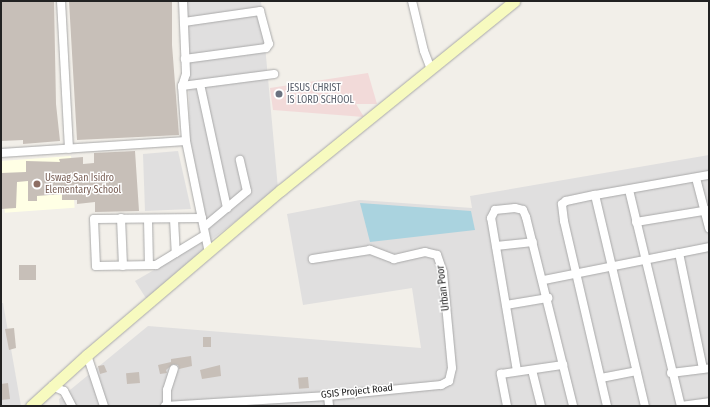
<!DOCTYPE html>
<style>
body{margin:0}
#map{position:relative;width:710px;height:407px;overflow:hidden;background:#f2efe9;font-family:"Fira Sans Condensed",sans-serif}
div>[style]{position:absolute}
.residential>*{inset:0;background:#e0dfdf}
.commercial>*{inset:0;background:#f2dad9}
.education>*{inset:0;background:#ffffe5;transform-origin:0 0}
.water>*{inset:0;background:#aad3df}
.building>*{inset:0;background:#c7bfb8;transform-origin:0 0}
.roads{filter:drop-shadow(0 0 1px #a9a9a9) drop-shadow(0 0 1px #a9a9a9)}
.street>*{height:8px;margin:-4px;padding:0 4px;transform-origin:4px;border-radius:4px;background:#fff}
.secondary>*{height:11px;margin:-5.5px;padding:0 5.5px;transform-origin:5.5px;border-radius:5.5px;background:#f7fabf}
.dots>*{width:11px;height:11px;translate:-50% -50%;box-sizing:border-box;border:2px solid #fff;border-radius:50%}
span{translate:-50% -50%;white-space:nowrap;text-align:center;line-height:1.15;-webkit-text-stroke:3px #fff;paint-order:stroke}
.worship-label{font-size:10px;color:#5b616d}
.left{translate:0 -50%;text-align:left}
.education-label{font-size:10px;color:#785e54}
.street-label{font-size:10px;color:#222}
.frame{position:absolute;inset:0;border:2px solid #222;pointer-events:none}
</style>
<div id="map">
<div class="residential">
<i style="clip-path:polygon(186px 1px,261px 1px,278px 189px,211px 240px,190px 140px)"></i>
<i style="clip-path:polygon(178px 151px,191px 209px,145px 211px,143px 154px)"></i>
<i style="clip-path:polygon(709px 155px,709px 406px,60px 406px,59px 399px,148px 326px,421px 348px,412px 288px,303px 305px,287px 214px,360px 200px,472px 208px,470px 196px)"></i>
<i style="clip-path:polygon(204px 241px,206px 251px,149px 303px,135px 281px)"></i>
<i style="clip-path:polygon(1px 303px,3px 303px,21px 406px,1px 406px)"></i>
</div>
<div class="commercial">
<i style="clip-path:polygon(368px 73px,377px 104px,356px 104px,364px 117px,273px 110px,270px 88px)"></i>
</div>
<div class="education">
<i style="left:71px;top:156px;width:52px;height:70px;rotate:86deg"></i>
</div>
<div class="water">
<i style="clip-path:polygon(360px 203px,471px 211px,475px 230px,370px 242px)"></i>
</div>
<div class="building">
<i style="clip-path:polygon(1px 1px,54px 1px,56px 104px,60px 141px,23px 144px,23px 140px,1px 141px)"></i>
<i style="clip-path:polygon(69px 1px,172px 2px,172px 45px,179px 135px,77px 140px)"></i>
<i style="clip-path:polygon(135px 151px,139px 211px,95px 212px,95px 202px,77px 204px,77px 200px,62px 200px,62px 194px,37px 196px,37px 201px,28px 201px,28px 181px,17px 182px,16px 208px,1px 209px,1px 173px,26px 172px,26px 161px,60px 162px,59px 159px,83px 157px,83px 164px,94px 163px,94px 153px)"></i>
<i style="left:19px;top:265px;width:17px;height:15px"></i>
<i style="clip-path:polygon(14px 328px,16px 348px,9px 350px,5px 329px)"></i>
<i style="left:203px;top:337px;width:8px;height:10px"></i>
<i style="clip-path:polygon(191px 356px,192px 366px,179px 369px,178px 365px,173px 364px,166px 370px,167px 373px,160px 374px,158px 365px,171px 362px,171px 359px)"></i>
<i style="clip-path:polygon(104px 365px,107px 372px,100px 374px,98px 366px)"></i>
<i style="clip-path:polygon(220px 365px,221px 376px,202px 379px,200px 370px)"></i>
<i style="left:139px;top:372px;width:11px;height:13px;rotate:85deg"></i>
<i style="left:308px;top:377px;width:11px;height:10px;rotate:85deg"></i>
<i style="clip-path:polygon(8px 383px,10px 399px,1px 400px,1px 384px)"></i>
</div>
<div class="roads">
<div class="street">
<i style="left:61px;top:1px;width:148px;rotate:86.9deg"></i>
<i style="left:183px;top:1px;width:73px;rotate:87.6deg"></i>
<i style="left:186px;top:74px;width:13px;rotate:108deg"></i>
<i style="left:182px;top:86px;width:55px;rotate:85.8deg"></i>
<i style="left:186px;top:141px;width:114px;rotate:78.4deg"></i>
<i style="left:412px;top:1px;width:51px;rotate:76.5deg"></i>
<i style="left:424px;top:51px;width:19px;rotate:69deg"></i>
<i style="left:184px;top:22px;width:77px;rotate:-8.2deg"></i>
<i style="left:260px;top:11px;width:34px;rotate:75deg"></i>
<i style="left:269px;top:44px;width:5px;rotate:127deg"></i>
<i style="left:266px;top:48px;width:82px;rotate:172.3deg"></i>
<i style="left:200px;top:84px;width:127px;rotate:77.7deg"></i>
<i style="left:182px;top:86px;width:93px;rotate:-7.4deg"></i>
<i style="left:1px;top:153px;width:185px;rotate:-3.7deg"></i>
<i style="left:696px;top:178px;width:52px;rotate:75.4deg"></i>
<i style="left:629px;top:190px;width:222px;rotate:76.5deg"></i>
<i style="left:595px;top:195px;width:217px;rotate:76.7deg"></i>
<i style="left:121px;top:218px;width:48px;rotate:87.6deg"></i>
<i style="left:202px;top:218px;width:108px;rotate:179.5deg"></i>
<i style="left:94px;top:219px;width:47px;rotate:87.6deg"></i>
<i style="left:96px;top:266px;width:60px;rotate:-1deg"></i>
<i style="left:156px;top:265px;width:57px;rotate:-31.5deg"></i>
<i style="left:148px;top:219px;width:46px;rotate:88.8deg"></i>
<i style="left:174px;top:219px;width:34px;rotate:87deg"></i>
<i style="left:636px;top:222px;width:74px;rotate:-9.3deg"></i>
<i style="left:204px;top:227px;width:56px;rotate:-39.9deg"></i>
<i style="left:247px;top:191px;width:32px;rotate:-103deg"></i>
<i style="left:496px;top:246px;width:37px;rotate:-6deg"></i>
<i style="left:679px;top:253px;width:118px;rotate:78.3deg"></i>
<i style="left:544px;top:280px;width:168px;rotate:-11.3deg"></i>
<i style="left:506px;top:305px;width:43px;rotate:-9.5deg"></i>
<i style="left:87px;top:355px;width:54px;rotate:71.6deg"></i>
<i style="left:532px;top:370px;width:37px;rotate:76deg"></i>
<i style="left:517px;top:371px;width:155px;rotate:-99.6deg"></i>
<i style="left:491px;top:218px;width:9px;rotate:-63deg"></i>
<i style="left:495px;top:210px;width:20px;rotate:-6deg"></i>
<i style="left:515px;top:208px;width:8px;rotate:14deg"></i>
<i style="left:523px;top:210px;width:8px;rotate:67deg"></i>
<i style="left:526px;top:217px;width:195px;rotate:76deg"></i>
<i style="left:671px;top:373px;width:38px;rotate:-7deg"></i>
<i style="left:601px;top:378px;width:36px;rotate:-11deg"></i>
<i style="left:52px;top:386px;width:13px;rotate:23deg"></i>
<i style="left:64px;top:391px;width:17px;rotate:62deg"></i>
<i style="left:328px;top:396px;width:10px;rotate:84deg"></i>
<i style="left:165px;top:406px;width:163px;rotate:-3.5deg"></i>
<i style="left:328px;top:396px;width:114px;rotate:-5.6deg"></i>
<i style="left:441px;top:385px;width:9px;rotate:-27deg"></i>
<i style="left:449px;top:381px;width:13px;rotate:-77deg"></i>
<i style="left:452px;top:368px;width:96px;rotate:-95.4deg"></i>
<i style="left:443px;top:272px;width:18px;rotate:-109deg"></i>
<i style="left:437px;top:255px;width:12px;rotate:-166deg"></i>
<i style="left:425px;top:252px;width:32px;rotate:167deg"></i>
<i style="left:394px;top:259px;width:26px;rotate:-159deg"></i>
<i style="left:370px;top:250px;width:58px;rotate:171deg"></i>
<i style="left:167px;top:406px;width:16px;rotate:-90deg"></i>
<i style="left:167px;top:390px;width:22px;rotate:-72deg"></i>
<i style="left:507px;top:406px;width:33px;rotate:-101deg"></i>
<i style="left:501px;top:374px;width:63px;rotate:-8.3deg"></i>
<i style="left:607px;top:406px;width:190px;rotate:-103.1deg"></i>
<i style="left:564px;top:221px;width:17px;rotate:-97deg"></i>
<i style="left:562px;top:204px;width:5px;rotate:-37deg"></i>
<i style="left:566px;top:201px;width:30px;rotate:-12deg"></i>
<i style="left:595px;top:195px;width:116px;rotate:-10deg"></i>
<i style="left:681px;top:406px;width:28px;rotate:-8deg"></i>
</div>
<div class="secondary">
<i style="left:31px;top:406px;width:76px;rotate:-42.3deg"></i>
<i style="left:87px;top:355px;width:255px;rotate:-40.4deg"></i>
<i style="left:281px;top:190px;width:300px;rotate:-39deg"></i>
</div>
</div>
<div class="dots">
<i style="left:279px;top:94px;background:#6b7280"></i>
<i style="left:37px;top:184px;background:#8d6e63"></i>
</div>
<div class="worship-label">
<span class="left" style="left:287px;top:94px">JESUS CHRIST<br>IS LORD SCHOOL</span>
</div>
<div class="education-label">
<span class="left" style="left:45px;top:184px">Uswag San Isidro<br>Elementary School</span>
</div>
<div class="street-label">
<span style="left:444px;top:288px;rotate:-97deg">Urban Poor</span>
<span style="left:357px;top:392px;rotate:-6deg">GSIS Project Road</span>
</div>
<div class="frame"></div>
</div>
